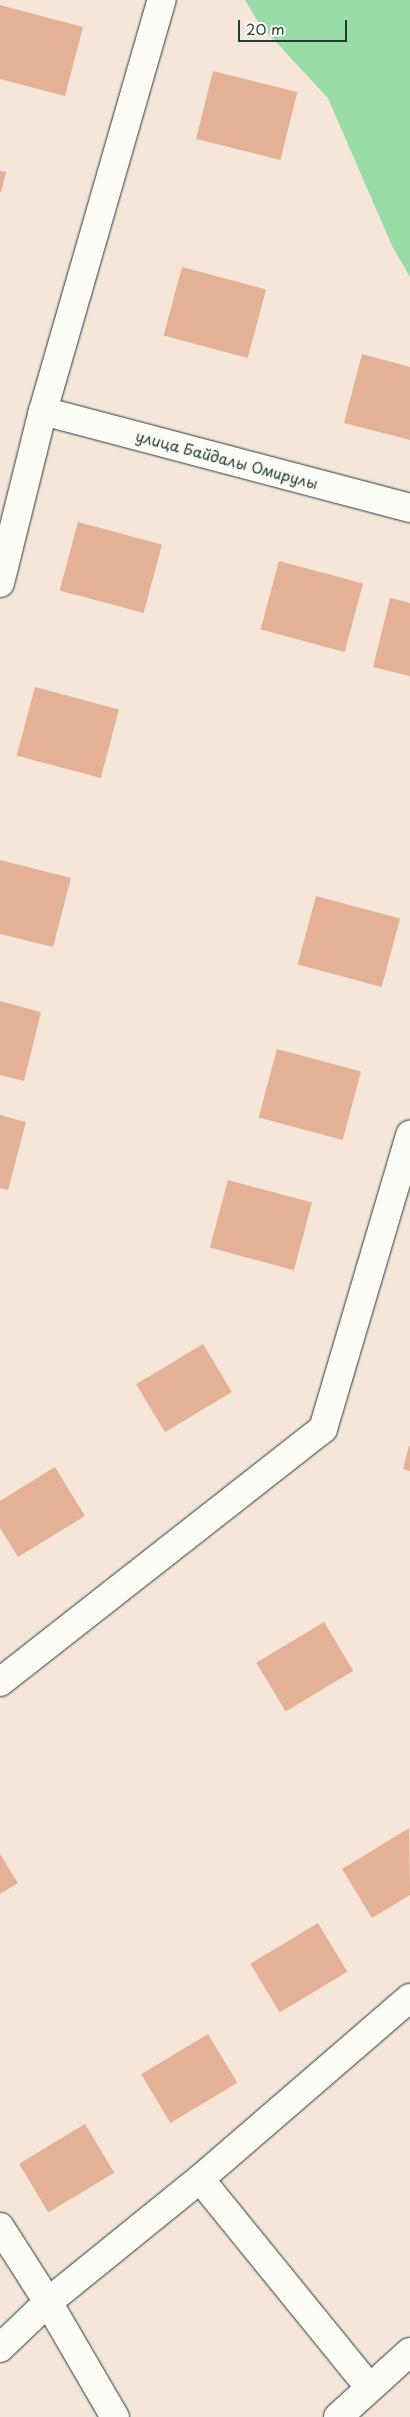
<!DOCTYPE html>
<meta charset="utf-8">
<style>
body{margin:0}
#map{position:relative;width:410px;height:2417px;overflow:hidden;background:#f6e6da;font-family:"Playpen Sans",sans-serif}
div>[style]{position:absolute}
.green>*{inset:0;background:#99dca7}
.building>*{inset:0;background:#e4b197;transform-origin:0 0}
.roads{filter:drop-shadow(0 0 1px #1f3d34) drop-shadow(0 0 1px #1f3d34)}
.minor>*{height:28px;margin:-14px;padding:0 14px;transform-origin:14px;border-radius:14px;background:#fdfcf7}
span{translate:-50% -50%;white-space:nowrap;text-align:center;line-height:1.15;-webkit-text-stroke:4px #fdfcf7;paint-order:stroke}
.street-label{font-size:15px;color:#1f3d34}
.scale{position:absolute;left:238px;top:20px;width:109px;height:22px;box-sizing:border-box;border:2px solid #1f3d34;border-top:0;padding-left:6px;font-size:15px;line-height:18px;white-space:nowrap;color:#1f3d34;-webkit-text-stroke:4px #fdfcf7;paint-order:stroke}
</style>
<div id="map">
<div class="green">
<i style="clip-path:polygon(245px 0,410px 0,410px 277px,392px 246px,328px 98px,260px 25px)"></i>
</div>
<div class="building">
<i style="clip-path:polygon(0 5px,83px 27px,65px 96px,0 79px)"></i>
<i style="left:213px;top:71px;width:87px;height:70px;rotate:14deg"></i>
<i style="clip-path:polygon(0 171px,6px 172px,1px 192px,0 191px)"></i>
<i style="left:182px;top:267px;width:87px;height:71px;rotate:15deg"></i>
<i style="clip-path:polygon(362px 354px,410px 367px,410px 440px,344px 423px)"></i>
<i style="left:78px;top:522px;width:87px;height:71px;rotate:15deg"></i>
<i style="left:279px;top:561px;width:87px;height:71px;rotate:15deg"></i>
<i style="clip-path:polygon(390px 598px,410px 603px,410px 676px,373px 667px)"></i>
<i style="left:35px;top:687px;width:87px;height:71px;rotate:15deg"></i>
<i style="clip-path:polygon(0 860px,71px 878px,53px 947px,0 934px)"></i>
<i style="left:316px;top:896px;width:87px;height:71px;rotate:15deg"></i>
<i style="clip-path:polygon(0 1001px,41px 1012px,24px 1081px,0 1075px)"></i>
<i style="left:277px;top:1049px;width:87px;height:71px;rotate:15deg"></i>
<i style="clip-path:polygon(0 1115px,26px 1122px,8px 1190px,0 1188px)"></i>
<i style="left:228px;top:1180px;width:87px;height:70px;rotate:15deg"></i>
<i style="left:203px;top:1344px;width:56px;height:78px;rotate:59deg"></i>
<i style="clip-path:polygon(409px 1446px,410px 1446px,410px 1471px,403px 1469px)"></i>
<i style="clip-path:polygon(55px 1467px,85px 1516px,18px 1557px,0 1528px,0 1501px)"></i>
<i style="left:324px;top:1622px;width:57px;height:79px;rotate:59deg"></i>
<i style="clip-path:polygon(409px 1828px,410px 1895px,372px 1918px,342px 1869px)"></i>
<i style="clip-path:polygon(0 1854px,18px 1883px,0 1894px)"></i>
<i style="left:318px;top:1923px;width:57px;height:79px;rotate:59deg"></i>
<i style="left:208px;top:2034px;width:57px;height:78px;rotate:59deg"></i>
<i style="left:85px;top:2124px;width:57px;height:77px;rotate:59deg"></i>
</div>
<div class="roads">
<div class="minor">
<i style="left:43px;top:411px;width:380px;rotate:14.8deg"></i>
<i style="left:0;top:583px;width:177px;rotate:-76deg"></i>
<i style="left:43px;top:411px;width:428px;rotate:-73.9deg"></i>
<i style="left:0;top:1682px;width:410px;rotate:-38.1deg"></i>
<i style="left:323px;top:1429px;width:307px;rotate:-73.5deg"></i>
<i style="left:200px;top:2179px;width:268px;rotate:50.9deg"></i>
<i style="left:0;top:2227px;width:89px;rotate:57.4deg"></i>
<i style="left:48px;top:2302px;width:196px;rotate:-39deg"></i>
<i style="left:200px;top:2179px;width:277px;rotate:-40.8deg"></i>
<i style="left:0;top:2348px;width:66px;rotate:-43.8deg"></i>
<i style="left:48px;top:2302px;width:133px;rotate:59.8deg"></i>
<i style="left:338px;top:2417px;width:97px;rotate:-42.1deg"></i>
</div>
</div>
<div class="street-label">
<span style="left:227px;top:459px;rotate:15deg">улица Байдалы Омирулы</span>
</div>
<div class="scale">20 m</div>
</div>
